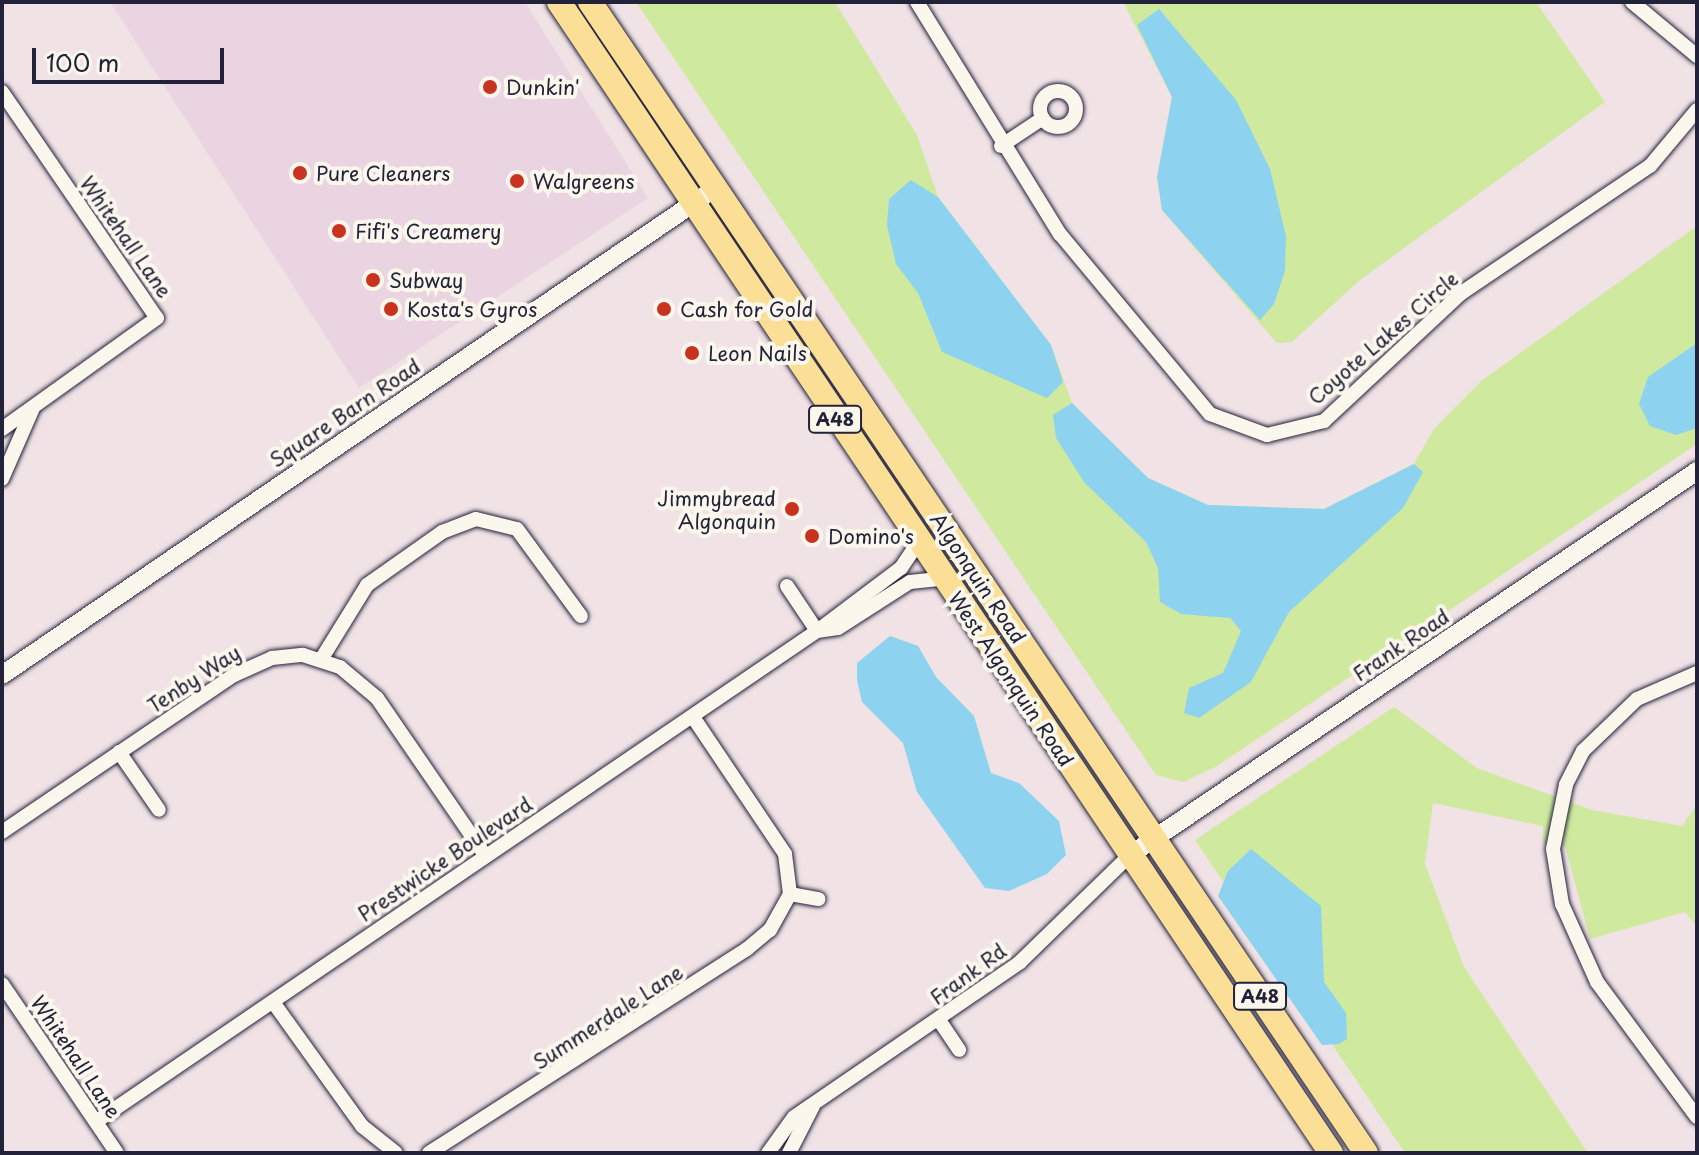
<!DOCTYPE html>
<style>
body{margin:0}
#map{position:relative;width:1699px;height:1155px;overflow:hidden;background:#f1e2e6;font-family:"Playpen Sans",sans-serif}
div>[style]{position:absolute}
.built>*{inset:0;background:#ead4e2}
.green>*{inset:0;background:#cfe99f}
.water>*{inset:0;background:#8dd2ef}
.roads{filter:drop-shadow(0 0 2px #22223b) drop-shadow(0 0 2px #22223b)}
.minor>*{height:14px;margin:-7px;padding:0 7px;transform-origin:7px;border-radius:7px;background:#fbf7ec}
.minor>.ring{margin:-7px;padding:0;box-sizing:content-box;background:none;border:14px solid #fbf7ec;border-radius:50%}
.tertiary>*{height:18px;margin:-9px;padding:0 9px;transform-origin:9px;border-radius:9px;background:#fbf7ec}
.primary>*{height:24px;margin:-12px;padding:0 12px;transform-origin:12px;border-radius:12px;background:#fbdf96}
.dots>*{width:22px;height:22px;translate:-50% -50%;box-sizing:border-box;border:4px solid #fbf7ec;border-radius:50%}
span{translate:-50% -50%;white-space:nowrap;text-align:center;line-height:1.15;-webkit-text-stroke:8px #fbf7ec;paint-order:stroke}
.shield-label span{padding:2px 6px;background:#fbf7ec;border:2px solid;border-radius:6px;-webkit-text-stroke-width:0}
.shield-label{font-size:18px;color:#22223b;font-weight:700}
.poi-label{font-size:20px;color:#22223b}
.left{translate:0 -50%;text-align:left}
.right{translate:-100% -50%;text-align:right}
.street-label{font-size:20px;color:#22223b}
.frame{position:absolute;inset:0;border:4px solid #22223b;pointer-events:none}
.scale{position:absolute;left:32px;top:48px;width:192px;height:36px;box-sizing:border-box;border:4px solid #22223b;border-top:0;padding-left:10px;font-size:24px;line-height:28px;white-space:nowrap;color:#22223b;-webkit-text-stroke:6px #fbf7ec;paint-order:stroke}
</style>
<div id="map">
<div class="built">
<i style="clip-path:polygon(110px 2px,525px 2px,648px 198px,359px 388px)"></i>
</div>
<div class="green">
<i style="clip-path:polygon(636px 2px,835px 2px,917px 135px,938px 197px,1051px 345px,1072px 403px,1148px 478px,1207px 505px,1324px 509px,1414px 464px,1434px 429px,1481px 381px,1697px 226px,1697px 444px,1217px 766px,1183px 782px,1156px 775px)"></i>
<i style="clip-path:polygon(1123px 2px,1536px 2px,1605px 102px,1360px 280px,1292px 342px,1277px 343px,1162px 210px,1157px 177px,1172px 97px)"></i>
<i style="clip-path:polygon(1394px 707px,1477px 768px,1592px 810px,1682px 826px,1697px 804px,1697px 927px,1685px 912px,1590px 939px,1565px 846px,1543px 843px,1543px 826px,1433px 803px,1425px 864px,1464px 967px,1588px 1153px,1405px 1153px,1195px 840px)"></i>
</div>
<div class="water">
<i style="clip-path:polygon(1159px 9px,1236px 100px,1270px 169px,1286px 236px,1285px 271px,1274px 304px,1260px 320px,1162px 210px,1157px 177px,1172px 97px,1137px 25px)"></i>
<i style="clip-path:polygon(911px 180px,938px 197px,1051px 345px,1063px 382px,1047px 398px,942px 352px,918px 293px,896px 264px,887px 225px,889px 199px)"></i>
<i style="clip-path:polygon(1697px 343px,1697px 428px,1676px 435px,1650px 426px,1639px 404px,1648px 377px)"></i>
<i style="clip-path:polygon(1072px 403px,1148px 478px,1208px 505px,1324px 509px,1414px 464px,1423px 472px,1403px 508px,1289px 612px,1251px 682px,1199px 718px,1184px 713px,1189px 688px,1223px 673px,1241px 631px,1230px 618px,1181px 614px,1160px 602px,1158px 568px,1146px 542px,1084px 482px,1056px 438px,1053px 415px)"></i>
<i style="clip-path:polygon(890px 636px,918px 646px,936px 677px,974px 716px,991px 773px,1019px 783px,1059px 821px,1066px 855px,1047px 874px,1009px 891px,985px 888px,917px 792px,903px 743px,862px 702px,857px 680px,857px 663px)"></i>
<i style="clip-path:polygon(1251px 849px,1321px 906px,1324px 982px,1346px 1013px,1347px 1039px,1339px 1044px,1322px 1045px,1218px 896px,1228px 871px)"></i>
</div>
<div class="roads">
<div class="minor">
<i style="left:917px;top:2px;width:273px;rotate:58.4deg"></i>
<i style="left:1060px;top:234px;width:234px;rotate:50.2deg"></i>
<i style="left:1210px;top:414px;width:61px;rotate:20.2deg"></i>
<i style="left:1267px;top:435px;width:59px;rotate:-13.8deg"></i>
<i style="left:1324px;top:421px;width:186px;rotate:-43deg"></i>
<i style="left:1460px;top:294px;width:229px;rotate:-34deg"></i>
<i style="left:1650px;top:166px;width:73px;rotate:-50deg"></i>
<i style="left:1632px;top:2px;width:85px;rotate:39.7deg"></i>
<i class="ring" style="left:1040px;top:91px;width:22px;height:22px"></i>
<i style="left:2px;top:92px;width:274px;rotate:55.6deg"></i>
<i style="left:157px;top:318px;width:191px;rotate:144.4deg"></i>
<i style="left:1001px;top:146px;width:50px;rotate:-33.7deg"></i>
<i style="left:2px;top:479px;width:77px;rotate:-66.4deg"></i>
<i style="left:787px;top:586px;width:54px;rotate:56.3deg"></i>
<i style="left:817px;top:631px;width:21px;rotate:-8deg"></i>
<i style="left:838px;top:628px;width:85px;rotate:-32.6deg"></i>
<i style="left:910px;top:582px;width:29px;rotate:-6deg"></i>
<i style="left:939px;top:579px;width:11px;rotate:34deg"></i>
<i style="left:322px;top:658px;width:86px;rotate:-58.3deg"></i>
<i style="left:367px;top:585px;width:92px;rotate:-35.2deg"></i>
<i style="left:442px;top:532px;width:36px;rotate:-21deg"></i>
<i style="left:476px;top:519px;width:42px;rotate:13.7deg"></i>
<i style="left:517px;top:529px;width:108px;rotate:53.7deg"></i>
<i style="left:1697px;top:673px;width:65px;rotate:156.6deg"></i>
<i style="left:1637px;top:699px;width:75px;rotate:136.1deg"></i>
<i style="left:1583px;top:751px;width:38px;rotate:117deg"></i>
<i style="left:1566px;top:785px;width:65px;rotate:101.5deg"></i>
<i style="left:1553px;top:849px;width:56px;rotate:80.7deg"></i>
<i style="left:1562px;top:904px;width:85px;rotate:65.8deg"></i>
<i style="left:1597px;top:982px;width:168px;rotate:53.5deg"></i>
<i style="left:693px;top:717px;width:165px;rotate:56.1deg"></i>
<i style="left:785px;top:854px;width:40px;rotate:82.9deg"></i>
<i style="left:119px;top:752px;width:70px;rotate:55.4deg"></i>
<i style="left:2px;top:832px;width:280px;rotate:-34.1deg"></i>
<i style="left:234px;top:675px;width:42px;rotate:-24.1deg"></i>
<i style="left:272px;top:658px;width:31px;rotate:-6deg"></i>
<i style="left:303px;top:655px;width:39px;rotate:18deg"></i>
<i style="left:340px;top:667px;width:48px;rotate:40deg"></i>
<i style="left:377px;top:698px;width:191px;rotate:55.5deg"></i>
<i style="left:2px;top:984px;width:204px;rotate:55.8deg"></i>
<i style="left:273px;top:1002px;width:153px;rotate:54.3deg"></i>
<i style="left:362px;top:1126px;width:43px;rotate:38.5deg"></i>
<i style="left:939px;top:1020px;width:36px;rotate:56deg"></i>
<i style="left:97px;top:1121px;width:871px;rotate:-34.24deg"></i>
<i style="left:817px;top:631px;width:105px;rotate:-36.9deg"></i>
<i style="left:901px;top:568px;width:32px;rotate:-56deg"></i>
<i style="left:429px;top:1153px;width:378px;rotate:-32.7deg"></i>
<i style="left:747px;top:949px;width:30px;rotate:-40deg"></i>
<i style="left:770px;top:930px;width:41px;rotate:-60.9deg"></i>
<i style="left:790px;top:894px;width:29px;rotate:10deg"></i>
<i style="left:768px;top:1153px;width:44px;rotate:-54.2deg"></i>
<i style="left:794px;top:1117px;width:274px;rotate:-34.4deg"></i>
<i style="left:1020px;top:962px;width:153px;rotate:-44.2deg"></i>
<i style="left:789px;top:1153px;width:53px;rotate:-62.9deg"></i>
</div>
<div class="tertiary">
<i style="left:2px;top:675px;width:850px;rotate:-34.31deg"></i>
<i style="left:1130px;top:855px;width:685px;rotate:-34.11deg"></i>
</div>
<div class="primary">
<i style="left:559px;top:2px;width:1386px;rotate:56.15deg"></i>
<i style="left:590px;top:2px;width:1388px;rotate:56.01deg"></i>
</div>
</div>
<div class="dots">
<i style="left:490px;top:87px;background:#c8321e"></i>
<i style="left:300px;top:173px;background:#c8321e"></i>
<i style="left:517px;top:181px;background:#c8321e"></i>
<i style="left:339px;top:231px;background:#c8321e"></i>
<i style="left:373px;top:280px;background:#c8321e"></i>
<i style="left:391px;top:309px;background:#c8321e"></i>
<i style="left:664px;top:309px;background:#c8321e"></i>
<i style="left:692px;top:353px;background:#c8321e"></i>
<i style="left:792px;top:509px;background:#c8321e"></i>
<i style="left:812px;top:536px;background:#c8321e"></i>
</div>
<div class="shield-label">
<span style="left:835px;top:419px">A48</span>
<span style="left:1260px;top:996px">A48</span>
</div>
<div class="poi-label">
<span class="left" style="left:506px;top:87px">Dunkin'</span>
<span class="left" style="left:316px;top:173px">Pure Cleaners</span>
<span class="left" style="left:533px;top:181px">Walgreens</span>
<span class="left" style="left:355px;top:231px">Fifi's Creamery</span>
<span class="left" style="left:389px;top:280px">Subway</span>
<span class="left" style="left:407px;top:309px">Kosta's Gyros</span>
<span class="left" style="left:680px;top:309px">Cash for Gold</span>
<span class="left" style="left:708px;top:353px">Leon Nails</span>
<span class="right" style="left:776px;top:510px">Jimmybread<br>Algonquin</span>
<span class="left" style="left:828px;top:536px">Domino's</span>
</div>
<div class="street-label">
<span style="left:126px;top:237px;rotate:55deg">Whitehall Lane</span>
<span style="left:1383px;top:338px;rotate:-41deg">Coyote Lakes Circle</span>
<span style="left:345px;top:413px;rotate:-34deg">Square Barn Road</span>
<span style="left:978px;top:578px;rotate:56deg">Algonquin Road</span>
<span style="left:1401px;top:645px;rotate:-34deg">Frank Road</span>
<span style="left:194px;top:679px;rotate:-33deg">Tenby Way</span>
<span style="left:1011px;top:679px;rotate:56deg">West Algonquin Road</span>
<span style="left:445px;top:859px;rotate:-34deg">Prestwicke Boulevard</span>
<span style="left:968px;top:974px;rotate:-36deg">Frank Rd</span>
<span style="left:608px;top:1017px;rotate:-33deg">Summerdale Lane</span>
<span style="left:76px;top:1057px;rotate:56deg">Whitehall Lane</span>
</div>
<div class="frame"></div>
<div class="scale">100 m</div>
</div>
